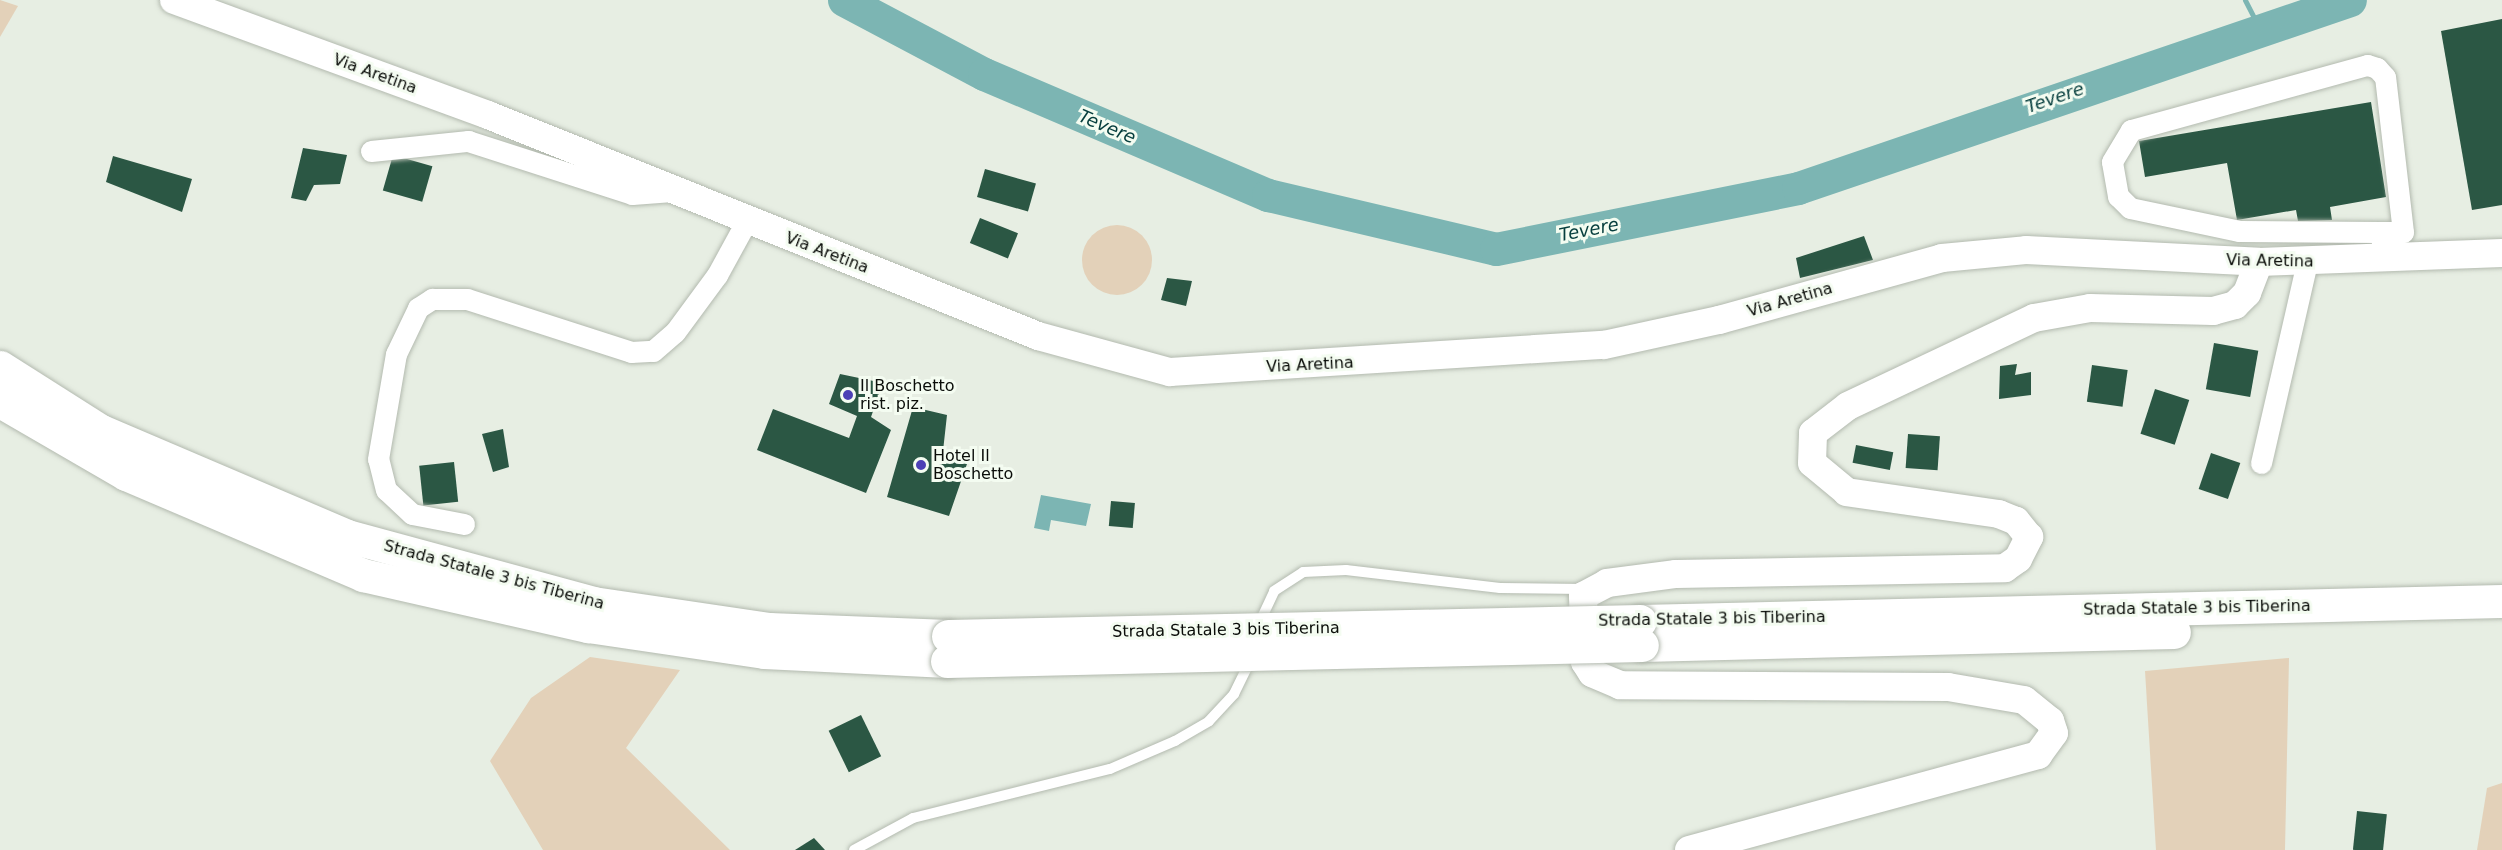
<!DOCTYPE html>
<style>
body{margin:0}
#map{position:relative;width:2502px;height:850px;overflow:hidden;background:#e7eee3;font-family:"DejaVu Sans",sans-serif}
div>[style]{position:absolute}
.green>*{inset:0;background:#e3d1b9}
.round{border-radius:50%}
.water>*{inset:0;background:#7cb5b3}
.stream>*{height:5px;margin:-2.5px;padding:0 2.5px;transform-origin:2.5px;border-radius:2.5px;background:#7cb5b3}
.river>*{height:33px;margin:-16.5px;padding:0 16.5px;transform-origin:16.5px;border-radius:16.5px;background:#7cb5b3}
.building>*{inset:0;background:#2b5744;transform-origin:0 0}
.roads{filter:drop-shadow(0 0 2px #b3baaf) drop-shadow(0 0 2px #b3baaf)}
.lane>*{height:10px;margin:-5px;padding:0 5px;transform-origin:5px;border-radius:5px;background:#fff}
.street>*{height:21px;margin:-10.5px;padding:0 10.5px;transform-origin:10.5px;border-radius:10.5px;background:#fff}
.secondary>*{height:28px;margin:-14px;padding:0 14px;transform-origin:14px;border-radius:14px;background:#fff}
.highway>*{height:33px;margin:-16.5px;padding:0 16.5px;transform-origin:16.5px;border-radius:16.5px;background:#fff}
.bridges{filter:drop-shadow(0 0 2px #b3baaf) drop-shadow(0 0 2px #b3baaf)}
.highway-bridge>*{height:33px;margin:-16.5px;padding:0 16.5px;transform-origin:16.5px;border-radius:16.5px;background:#fff}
.dots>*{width:16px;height:16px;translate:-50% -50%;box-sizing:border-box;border:3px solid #f4fcf1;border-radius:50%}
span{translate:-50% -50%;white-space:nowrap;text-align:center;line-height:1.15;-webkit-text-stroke:6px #f4fcf1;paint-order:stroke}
.street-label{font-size:16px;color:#0a0d09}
.poi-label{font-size:16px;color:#0a0d09}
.left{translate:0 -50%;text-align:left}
.water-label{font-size:18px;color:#063e3d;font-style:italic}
</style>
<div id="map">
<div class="green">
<i style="clip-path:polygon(0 0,18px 6px,0 37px)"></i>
<i class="round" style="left:1082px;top:225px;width:70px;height:70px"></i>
<i style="clip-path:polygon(590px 657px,680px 670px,626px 748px,730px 850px,543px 850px,490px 761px,531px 698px)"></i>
<i style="clip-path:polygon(2289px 658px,2285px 850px,2156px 850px,2145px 671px)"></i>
<i style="clip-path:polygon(2502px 783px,2502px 850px,2477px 850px,2487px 788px)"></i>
</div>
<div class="water">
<i style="clip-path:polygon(1041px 495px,1091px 504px,1086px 526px,1051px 520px,1049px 531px,1034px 528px)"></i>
</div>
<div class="stream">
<i style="left:2245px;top:0;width:30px;rotate:63deg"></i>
</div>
<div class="river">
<i style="left:844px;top:0;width:158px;rotate:27.9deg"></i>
<i style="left:984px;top:74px;width:309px;rotate:23.1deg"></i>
<i style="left:1268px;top:195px;width:234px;rotate:13.3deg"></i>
<i style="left:1496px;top:249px;width:308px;rotate:-11.4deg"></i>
<i style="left:1798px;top:188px;width:583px;rotate:-18.81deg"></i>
</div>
<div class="building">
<i style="clip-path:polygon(2502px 19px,2502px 205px,2472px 210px,2441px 31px)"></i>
<i style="clip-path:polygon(2371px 102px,2386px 197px,2330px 207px,2332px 220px,2298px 221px,2296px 210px,2237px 220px,2227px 163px,2145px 177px,2139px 141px)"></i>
<i style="clip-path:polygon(303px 148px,347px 155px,340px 184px,314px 185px,306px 201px,291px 198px)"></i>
<i style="left:393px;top:155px;width:41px;height:37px;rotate:16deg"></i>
<i style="clip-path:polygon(113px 156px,192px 179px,182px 212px,106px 182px)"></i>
<i style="left:985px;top:169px;width:53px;height:29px;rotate:16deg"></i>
<i style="left:980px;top:218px;width:41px;height:27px;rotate:22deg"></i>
<i style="clip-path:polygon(1864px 236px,1873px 260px,1800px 278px,1796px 258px)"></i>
<i style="clip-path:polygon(1167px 278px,1192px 281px,1186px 306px,1161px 300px)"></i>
<i style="left:2214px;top:343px;width:45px;height:47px;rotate:10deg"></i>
<i style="clip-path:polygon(2017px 364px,2015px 375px,2031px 372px,2031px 395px,1999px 399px,2000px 366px)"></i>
<i style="left:2092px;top:365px;width:36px;height:37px;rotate:8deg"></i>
<i style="clip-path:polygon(840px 374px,883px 383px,871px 417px,891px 430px,866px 493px,757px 450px,773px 409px,849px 438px,857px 416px,829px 404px)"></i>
<i style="left:2155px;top:389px;width:36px;height:47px;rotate:18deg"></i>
<i style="clip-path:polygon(913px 407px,947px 415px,943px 451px,968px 461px,949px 516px,887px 497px)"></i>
<i style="clip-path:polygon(503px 429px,509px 467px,493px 472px,482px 434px)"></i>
<i style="left:1908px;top:434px;width:32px;height:34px;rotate:4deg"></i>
<i style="left:1856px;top:445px;width:38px;height:18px;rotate:11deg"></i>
<i style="left:2211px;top:453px;width:31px;height:38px;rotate:19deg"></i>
<i style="left:454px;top:462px;width:40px;height:35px;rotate:84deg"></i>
<i style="left:1111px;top:501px;width:24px;height:25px;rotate:5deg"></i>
<i style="left:861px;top:715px;width:46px;height:36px;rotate:64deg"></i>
<i style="left:2357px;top:811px;width:30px;height:39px;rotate:6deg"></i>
<i style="clip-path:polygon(814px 838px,825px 850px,795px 850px)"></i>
</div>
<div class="roads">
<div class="lane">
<i style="left:1258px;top:626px;width:38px;rotate:-65deg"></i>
<i style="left:1274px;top:591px;width:35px;rotate:-33deg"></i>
<i style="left:1303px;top:572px;width:43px;rotate:-2.7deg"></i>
<i style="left:1346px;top:570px;width:155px;rotate:6.7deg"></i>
<i style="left:1500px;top:588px;width:84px;rotate:0.7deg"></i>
<i style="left:854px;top:850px;width:67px;rotate:-28.5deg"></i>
<i style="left:913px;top:818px;width:203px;rotate:-14deg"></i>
<i style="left:1110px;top:769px;width:71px;rotate:-23.3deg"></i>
<i style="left:1175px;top:741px;width:39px;rotate:-30deg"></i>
<i style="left:1209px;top:721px;width:37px;rotate:-47deg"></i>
<i style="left:1234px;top:694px;width:39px;rotate:-64deg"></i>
</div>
<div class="street">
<i style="left:371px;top:151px;width:98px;rotate:-5.9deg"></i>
<i style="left:468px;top:141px;width:172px;rotate:17.9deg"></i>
<i style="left:632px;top:194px;width:40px;rotate:-4.3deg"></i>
<i style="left:2380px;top:232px;width:23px"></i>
<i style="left:2403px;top:232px;width:156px;rotate:-96.6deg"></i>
<i style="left:2385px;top:77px;width:12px;rotate:-132deg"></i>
<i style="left:2377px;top:68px;width:10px;rotate:-163deg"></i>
<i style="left:2367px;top:65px;width:245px;rotate:164.6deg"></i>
<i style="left:2131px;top:130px;width:37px;rotate:121deg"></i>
<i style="left:2112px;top:162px;width:35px;rotate:80deg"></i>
<i style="left:2118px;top:196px;width:17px;rotate:45deg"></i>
<i style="left:2130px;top:208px;width:111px;rotate:11.9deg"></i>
<i style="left:2239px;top:231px;width:141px;rotate:0.4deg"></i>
<i style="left:2380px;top:232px;width:26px;rotate:79deg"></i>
<i style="left:2261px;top:463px;width:206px;rotate:-77.1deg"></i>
<i style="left:464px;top:524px;width:53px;rotate:-169.1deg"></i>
<i style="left:412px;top:514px;width:35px;rotate:-137deg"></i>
<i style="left:386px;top:490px;width:32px;rotate:-104deg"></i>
<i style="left:378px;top:459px;width:107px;rotate:-80.3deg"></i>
<i style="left:396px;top:354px;width:51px;rotate:-64.4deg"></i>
<i style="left:418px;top:308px;width:17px;rotate:-33deg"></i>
<i style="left:432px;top:299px;width:35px"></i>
<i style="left:467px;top:299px;width:172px;rotate:17.9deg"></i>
<i style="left:631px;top:352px;width:22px;rotate:-3deg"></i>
<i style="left:653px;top:351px;width:29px;rotate:-41deg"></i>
<i style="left:675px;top:332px;width:71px;rotate:-53.6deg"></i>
<i style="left:717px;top:275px;width:60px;rotate:-61.3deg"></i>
</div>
<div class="secondary">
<i style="left:174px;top:0;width:334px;rotate:20.1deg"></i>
<i style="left:488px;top:115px;width:593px;rotate:21.89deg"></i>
<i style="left:1038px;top:336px;width:137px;rotate:15.3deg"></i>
<i style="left:1170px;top:372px;width:435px;rotate:-3.6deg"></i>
<i style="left:1604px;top:345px;width:118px;rotate:-12.3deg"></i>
<i style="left:1719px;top:320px;width:231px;rotate:-15.5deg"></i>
<i style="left:1942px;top:258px;width:84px;rotate:-5.4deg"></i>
<i style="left:2026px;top:250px;width:233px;rotate:2.9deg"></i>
<i style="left:2259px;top:262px;width:243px;rotate:-2.1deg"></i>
<i style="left:1689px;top:850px;width:362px;rotate:-15.2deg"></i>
<i style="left:2038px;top:755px;width:27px;rotate:-54deg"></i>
<i style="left:2054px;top:733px;width:13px;rotate:-108deg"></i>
<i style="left:2050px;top:721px;width:33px;rotate:-141deg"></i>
<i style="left:2024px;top:700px;width:77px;rotate:-170.3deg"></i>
<i style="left:1948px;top:687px;width:328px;rotate:-179.7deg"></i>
<i style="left:1620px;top:685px;width:30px;rotate:-157deg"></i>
<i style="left:1592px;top:673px;width:13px;rotate:-122deg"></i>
<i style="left:1585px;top:662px;width:66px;rotate:-91.7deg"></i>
<i style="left:1583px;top:596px;width:27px;rotate:-28deg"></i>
<i style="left:1607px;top:583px;width:70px;rotate:-7.4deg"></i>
<i style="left:1676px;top:574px;width:329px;rotate:-1deg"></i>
<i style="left:2005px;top:568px;width:16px;rotate:-35deg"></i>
<i style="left:2018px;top:559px;width:25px;rotate:-63deg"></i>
<i style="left:2029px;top:537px;width:21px;rotate:-129deg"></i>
<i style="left:2016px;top:521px;width:18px;rotate:-158deg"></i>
<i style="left:1999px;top:514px;width:154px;rotate:-171.8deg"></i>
<i style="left:1847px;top:492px;width:45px;rotate:-140.4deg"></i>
<i style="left:1812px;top:463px;width:30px;rotate:-88deg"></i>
<i style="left:1813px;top:433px;width:44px;rotate:-37.6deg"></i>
<i style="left:1848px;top:406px;width:206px;rotate:-25.3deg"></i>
<i style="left:2034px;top:318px;width:57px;rotate:-10.1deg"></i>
<i style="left:2090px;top:308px;width:123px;rotate:1.4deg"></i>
<i style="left:2213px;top:311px;width:23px;rotate:-15deg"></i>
<i style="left:2235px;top:305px;width:17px;rotate:-45deg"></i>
<i style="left:2247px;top:293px;width:33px;rotate:-69deg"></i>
</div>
<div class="highway">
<i style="left:0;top:367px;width:120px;rotate:32.4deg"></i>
<i style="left:101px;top:431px;width:267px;rotate:23.1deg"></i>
<i style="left:347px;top:536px;width:255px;rotate:15.2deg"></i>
<i style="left:593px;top:603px;width:178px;rotate:8.4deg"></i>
<i style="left:769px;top:629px;width:179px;rotate:2.2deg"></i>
<i style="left:0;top:401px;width:146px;rotate:30.1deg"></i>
<i style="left:126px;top:474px;width:258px;rotate:23.1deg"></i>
<i style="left:363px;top:575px;width:231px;rotate:12.8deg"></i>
<i style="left:588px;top:626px;width:178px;rotate:8.4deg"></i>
<i style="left:764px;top:652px;width:183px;rotate:2.8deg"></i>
<i style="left:1640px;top:621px;width:862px;rotate:-1.33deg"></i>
<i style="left:1642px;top:645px;width:532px;rotate:-1.4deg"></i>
</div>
</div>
<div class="bridges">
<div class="highway-bridge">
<i style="left:948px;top:636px;width:692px;rotate:-1.24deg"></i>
<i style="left:947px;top:661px;width:695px;rotate:-1.32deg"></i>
</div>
</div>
<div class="dots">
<i style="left:848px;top:395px;background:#4c40b6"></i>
<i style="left:921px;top:465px;background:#4c40b6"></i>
</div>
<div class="street-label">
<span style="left:375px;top:74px;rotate:20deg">Via Aretina</span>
<span style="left:827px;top:253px;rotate:21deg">Via Aretina</span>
<span style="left:2270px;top:261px;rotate:1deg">Via Aretina</span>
<span style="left:1790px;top:300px;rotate:-16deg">Via Aretina</span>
<span style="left:1310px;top:365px;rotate:-3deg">Via Aretina</span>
<span style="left:494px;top:575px;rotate:15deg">Strada Statale 3 bis Tiberina</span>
<span style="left:2197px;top:608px;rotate:-1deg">Strada Statale 3 bis Tiberina</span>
<span style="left:1712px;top:619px;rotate:-1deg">Strada Statale 3 bis Tiberina</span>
<span style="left:1226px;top:630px;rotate:-1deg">Strada Statale 3 bis Tiberina</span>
</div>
<div class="poi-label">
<span class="left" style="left:860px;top:395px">Il Boschetto<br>rist. piz.</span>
<span class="left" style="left:933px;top:465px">Hotel Il<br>Boschetto</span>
</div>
<div class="water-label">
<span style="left:2055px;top:98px;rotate:-19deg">Tevere</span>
<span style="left:1107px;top:127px;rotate:23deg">Tevere</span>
<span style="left:1589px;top:230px;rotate:-11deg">Tevere</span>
</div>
</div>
